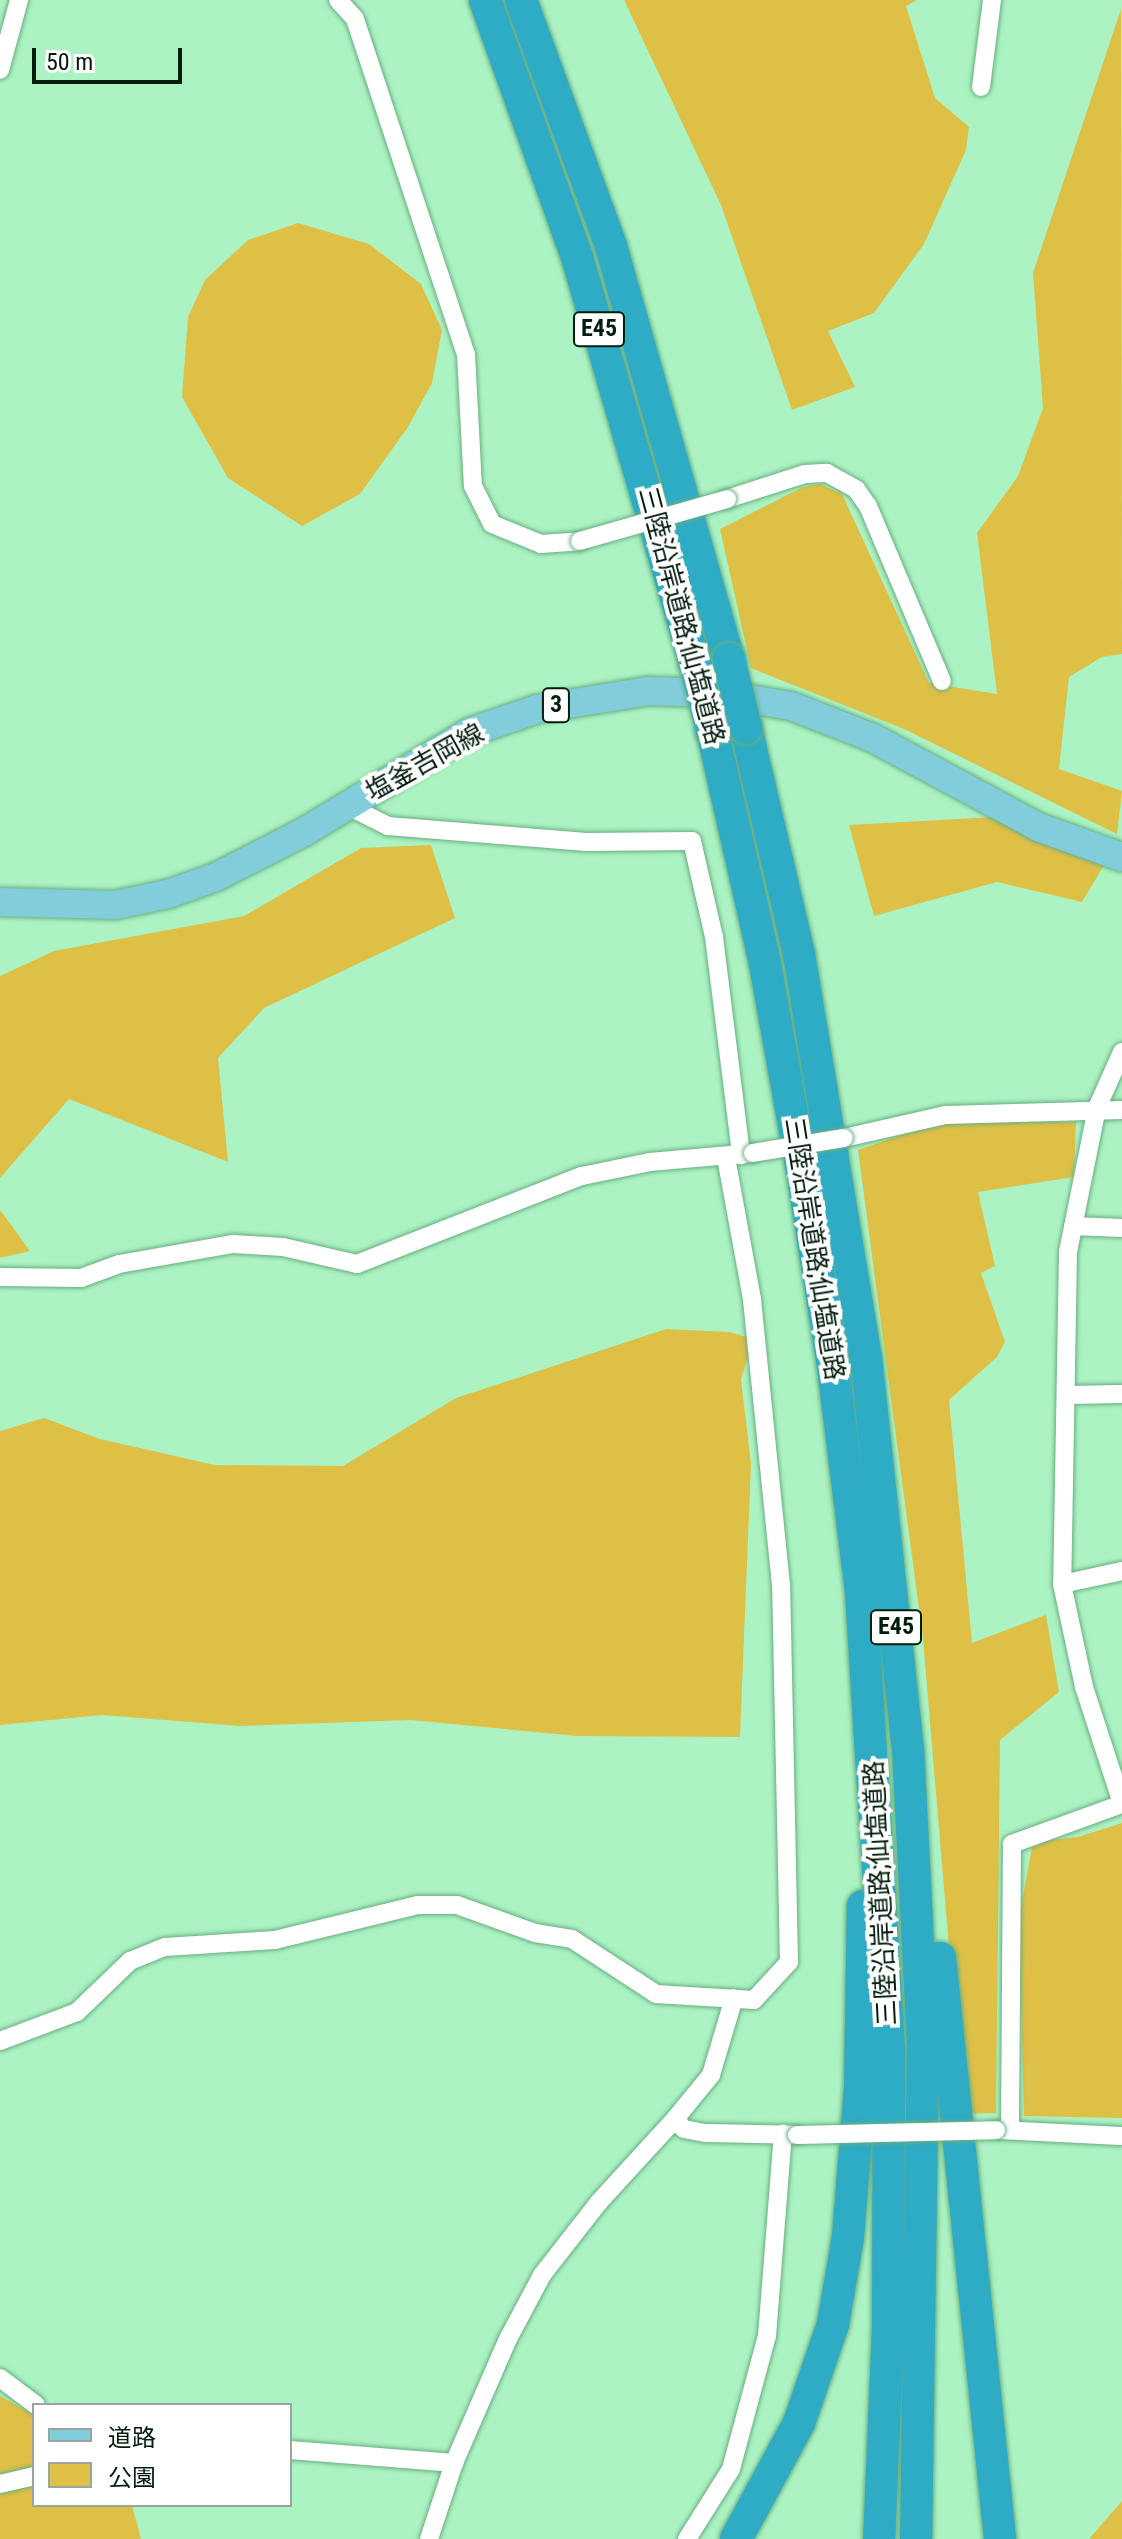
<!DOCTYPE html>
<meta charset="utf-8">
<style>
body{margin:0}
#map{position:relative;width:1122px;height:2539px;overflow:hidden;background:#acf3c3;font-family:"Roboto Condensed","Noto Sans JP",sans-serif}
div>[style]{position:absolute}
.green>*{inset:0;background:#dfc046}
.roads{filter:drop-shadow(0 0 2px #68ae81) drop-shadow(0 0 2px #68ae81)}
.minor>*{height:18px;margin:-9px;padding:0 9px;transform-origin:9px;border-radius:9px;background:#fff}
.primary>*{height:28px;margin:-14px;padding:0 14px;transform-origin:14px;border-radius:14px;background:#82cddc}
.motorway>*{height:32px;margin:-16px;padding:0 16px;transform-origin:16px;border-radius:16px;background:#2eabc5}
.bridges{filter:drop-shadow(0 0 2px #68ae81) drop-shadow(0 0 2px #68ae81)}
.minor-bridge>*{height:18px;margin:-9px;padding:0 9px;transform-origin:9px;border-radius:9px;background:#fff}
.motorway-bridge>*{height:32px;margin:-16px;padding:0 16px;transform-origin:16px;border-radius:16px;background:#2eabc5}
span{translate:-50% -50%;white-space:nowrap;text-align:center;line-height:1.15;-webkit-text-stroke:8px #fff;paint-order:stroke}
.shield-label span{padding:2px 6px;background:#fff;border:2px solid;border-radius:6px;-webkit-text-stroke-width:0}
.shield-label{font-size:24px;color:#011d0c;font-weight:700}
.street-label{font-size:26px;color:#011d0c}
.legend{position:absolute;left:32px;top:2403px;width:260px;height:104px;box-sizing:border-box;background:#fff;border:2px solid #99a59e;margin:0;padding:10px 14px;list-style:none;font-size:24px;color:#011d0c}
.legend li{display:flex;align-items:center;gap:16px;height:40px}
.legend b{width:40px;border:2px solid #99a59e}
.scale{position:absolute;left:32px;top:48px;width:150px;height:36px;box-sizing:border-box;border:4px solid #011d0c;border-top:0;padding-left:10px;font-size:24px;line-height:28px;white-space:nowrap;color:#011d0c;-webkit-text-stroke:6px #fff;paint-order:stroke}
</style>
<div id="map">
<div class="green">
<i style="clip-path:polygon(624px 0,917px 0,906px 6px,935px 98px,969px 127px,966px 150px,924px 244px,874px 313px,828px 331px,855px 387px,792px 410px,721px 205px)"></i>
<i style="clip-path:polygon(1121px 9px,1122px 654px,1102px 657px,1069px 677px,1059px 769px,1122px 791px,1117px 834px,904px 729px,751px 668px,720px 529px,803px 487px,820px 484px,842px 494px,929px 683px,997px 694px,977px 533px,1018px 476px,1043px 408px,1033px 273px)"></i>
<i style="clip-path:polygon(298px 223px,369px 244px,421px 284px,442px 330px,432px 383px,408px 427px,360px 494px,302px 526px,228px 478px,182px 397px,188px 317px,205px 280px,248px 240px)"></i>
<i style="clip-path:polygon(994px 817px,1106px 862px,1082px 902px,997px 882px,874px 916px,849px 825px)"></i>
<i style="clip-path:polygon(431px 845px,455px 918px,264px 1008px,218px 1058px,228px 1162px,69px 1099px,0 1178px,0 976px,54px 951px,244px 916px,361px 848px)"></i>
<i style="clip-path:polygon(939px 1122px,1076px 1122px,1074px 1177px,978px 1192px,995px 1266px,981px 1273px,1005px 1342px,997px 1357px,949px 1400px,972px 1643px,1046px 1615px,1059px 1692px,1000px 1740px,996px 2113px,963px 2114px,923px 1639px,858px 1150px)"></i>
<i style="clip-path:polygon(0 1210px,30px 1251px,0 1258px)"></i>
<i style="clip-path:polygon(666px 1329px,729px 1332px,754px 1339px,741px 1379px,751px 1464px,740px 1737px,577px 1736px,410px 1720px,240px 1726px,102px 1715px,0 1725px,0 1431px,44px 1418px,100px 1439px,215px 1465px,343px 1466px,456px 1398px)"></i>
<i style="clip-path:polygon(1122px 1823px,1122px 2118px,1024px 2116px,1019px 1918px,1033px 1842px,1078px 1837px)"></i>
<i style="clip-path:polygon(0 2396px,34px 2415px,34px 2505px,132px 2505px,141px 2539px,0 2539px)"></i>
<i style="clip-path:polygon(1122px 2501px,1122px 2539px,1089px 2539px)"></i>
</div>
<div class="roads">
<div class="minor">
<i style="left:338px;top:0;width:25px;rotate:48deg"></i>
<i style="left:355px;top:19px;width:353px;rotate:71.7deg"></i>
<i style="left:466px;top:354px;width:132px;rotate:87deg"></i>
<i style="left:473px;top:486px;width:42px;rotate:63.4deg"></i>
<i style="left:492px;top:524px;width:53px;rotate:22.2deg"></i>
<i style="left:541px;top:544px;width:39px;rotate:-4deg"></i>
<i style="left:0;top:70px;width:73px;rotate:-74.8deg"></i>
<i style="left:981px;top:87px;width:88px;rotate:-82.8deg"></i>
<i style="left:727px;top:499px;width:82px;rotate:-17.8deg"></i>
<i style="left:805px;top:474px;width:22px;rotate:-3deg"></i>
<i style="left:827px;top:473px;width:33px;rotate:29deg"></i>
<i style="left:856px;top:489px;width:21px;rotate:55deg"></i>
<i style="left:868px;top:506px;width:190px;rotate:67.1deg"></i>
<i style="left:348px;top:806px;width:45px;rotate:26.6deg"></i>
<i style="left:388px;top:826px;width:199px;rotate:4.6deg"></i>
<i style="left:586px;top:842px;width:106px;rotate:-0.5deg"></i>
<i style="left:692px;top:841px;width:98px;rotate:77.1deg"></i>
<i style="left:714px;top:937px;width:220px;rotate:82.9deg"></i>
<i style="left:1122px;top:1052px;width:61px;rotate:114.1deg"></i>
<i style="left:1097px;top:1108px;width:147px;rotate:101.4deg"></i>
<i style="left:1068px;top:1252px;width:332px;rotate:91deg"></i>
<i style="left:1062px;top:1584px;width:105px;rotate:77.9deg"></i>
<i style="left:1084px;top:1687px;width:122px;rotate:71.9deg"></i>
<i style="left:844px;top:1138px;width:104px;rotate:-12.8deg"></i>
<i style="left:945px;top:1115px;width:177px;rotate:-1.6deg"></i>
<i style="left:1073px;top:1226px;width:49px;rotate:2.3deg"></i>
<i style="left:0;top:1277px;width:81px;rotate:0.7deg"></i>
<i style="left:81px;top:1278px;width:40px;rotate:-20.2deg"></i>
<i style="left:119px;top:1264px;width:116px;rotate:-10deg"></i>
<i style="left:233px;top:1244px;width:50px;rotate:3.4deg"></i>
<i style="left:283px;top:1247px;width:76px;rotate:12.9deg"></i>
<i style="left:357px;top:1264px;width:242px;rotate:-21.4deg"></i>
<i style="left:582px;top:1176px;width:69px;rotate:-11.6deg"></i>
<i style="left:650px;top:1162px;width:103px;rotate:-5deg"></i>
<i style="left:1066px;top:1395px;width:56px;rotate:-1deg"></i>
<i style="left:1062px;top:1584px;width:61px;rotate:-12.2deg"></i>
<i style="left:0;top:2041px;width:82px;rotate:-20.6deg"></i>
<i style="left:77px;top:2012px;width:74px;rotate:-43.9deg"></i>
<i style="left:130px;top:1961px;width:38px;rotate:-22deg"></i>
<i style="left:165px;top:1947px;width:110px;rotate:-3.6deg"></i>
<i style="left:275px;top:1940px;width:146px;rotate:-13.8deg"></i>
<i style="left:417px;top:1905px;width:40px"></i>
<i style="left:457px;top:1905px;width:83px;rotate:19.7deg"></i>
<i style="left:535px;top:1933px;width:37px;rotate:9deg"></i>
<i style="left:572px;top:1939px;width:100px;rotate:33.2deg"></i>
<i style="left:656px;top:1994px;width:98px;rotate:3.5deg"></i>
<i style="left:754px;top:2000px;width:52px;rotate:-47.4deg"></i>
<i style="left:789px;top:1962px;width:377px;rotate:-91.2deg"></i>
<i style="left:781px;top:1585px;width:287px;rotate:-95.8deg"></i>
<i style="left:752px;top:1299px;width:144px;rotate:-100.4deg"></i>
<i style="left:675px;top:2119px;width:57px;rotate:-50.7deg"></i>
<i style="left:711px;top:2075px;width:80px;rotate:-73.4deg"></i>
<i style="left:1010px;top:2129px;width:285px;rotate:-89.6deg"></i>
<i style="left:1012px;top:1844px;width:117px;rotate:-20deg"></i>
<i style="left:998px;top:2130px;width:124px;rotate:2.8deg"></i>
<i style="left:0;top:2378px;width:45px;rotate:36.9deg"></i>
<i style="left:290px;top:2450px;width:165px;rotate:4.5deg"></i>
<i style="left:0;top:2484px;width:35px;rotate:-13deg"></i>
<i style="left:429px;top:2539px;width:80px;rotate:-71.8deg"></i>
<i style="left:454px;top:2463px;width:135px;rotate:-66.5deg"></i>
<i style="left:508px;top:2339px;width:72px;rotate:-62deg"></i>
<i style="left:542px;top:2275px;width:93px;rotate:-52deg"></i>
<i style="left:599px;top:2202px;width:113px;rotate:-47.5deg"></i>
<i style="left:675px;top:2119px;width:13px;rotate:48deg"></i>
<i style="left:684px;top:2129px;width:21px;rotate:11deg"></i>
<i style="left:705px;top:2133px;width:92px;rotate:1.2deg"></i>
<i style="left:687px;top:2539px;width:83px;rotate:-57.8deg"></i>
<i style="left:731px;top:2469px;width:138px;rotate:-74.9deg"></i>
<i style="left:767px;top:2336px;width:203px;rotate:-85.5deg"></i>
</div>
<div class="primary">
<i style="left:0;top:902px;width:115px;rotate:1.5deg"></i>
<i style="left:115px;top:905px;width:54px;rotate:-11.7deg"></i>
<i style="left:168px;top:894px;width:51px;rotate:-19.5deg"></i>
<i style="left:216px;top:877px;width:99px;rotate:-27.1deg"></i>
<i style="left:304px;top:832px;width:194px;rotate:-31.1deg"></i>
<i style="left:470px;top:732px;width:71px;rotate:-18.9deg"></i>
<i style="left:537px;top:709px;width:112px;rotate:-9.2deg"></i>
<i style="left:648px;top:691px;width:66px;rotate:1.7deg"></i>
<i style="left:714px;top:693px;width:78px;rotate:9.6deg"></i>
<i style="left:791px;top:706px;width:88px;rotate:21.3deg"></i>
<i style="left:873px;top:738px;width:187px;rotate:28.3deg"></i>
<i style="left:1038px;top:827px;width:89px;rotate:19.7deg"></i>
</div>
<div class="motorway">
<i style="left:485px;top:0;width:273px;rotate:70.3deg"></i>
<i style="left:577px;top:257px;width:422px;rotate:73.8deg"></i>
<i style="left:521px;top:0;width:262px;rotate:69.9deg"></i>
<i style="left:611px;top:246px;width:430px;rotate:74.1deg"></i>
<i style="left:746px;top:728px;width:232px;rotate:76.8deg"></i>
<i style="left:799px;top:954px;width:409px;rotate:80.6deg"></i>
<i style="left:866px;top:1357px;width:392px;rotate:83.9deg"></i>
<i style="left:908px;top:1747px;width:299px;rotate:87.1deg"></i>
<i style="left:923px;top:2046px;width:493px;rotate:90.8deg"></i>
<i style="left:712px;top:730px;width:240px;rotate:77.2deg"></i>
<i style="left:765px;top:964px;width:203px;rotate:79.8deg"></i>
<i style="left:801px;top:1164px;width:197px;rotate:81deg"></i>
<i style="left:832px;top:1359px;width:234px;rotate:82.9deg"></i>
<i style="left:861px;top:1591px;width:457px;rotate:86.5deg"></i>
<i style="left:889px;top:2047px;width:281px;rotate:90.2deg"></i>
<i style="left:888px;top:2328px;width:211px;rotate:92.4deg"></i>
<i style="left:940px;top:1958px;width:584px;rotate:84.1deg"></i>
<i style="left:736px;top:2539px;width:132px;rotate:-61.5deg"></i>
<i style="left:799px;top:2423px;width:105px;rotate:-71deg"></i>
<i style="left:833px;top:2324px;width:88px;rotate:-80.2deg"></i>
<i style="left:848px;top:2237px;width:150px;rotate:-85.4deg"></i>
<i style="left:860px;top:2087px;width:181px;rotate:-89.1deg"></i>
</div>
</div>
<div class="bridges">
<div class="minor-bridge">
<i style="left:580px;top:541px;width:153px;rotate:-15.9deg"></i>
<i style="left:753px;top:1153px;width:92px;rotate:-9.4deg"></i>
<i style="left:797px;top:2135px;width:199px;rotate:-1.4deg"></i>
</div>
<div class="motorway-bridge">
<i style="left:729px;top:659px;width:71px;rotate:76.2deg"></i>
<i style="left:695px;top:662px;width:70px;rotate:76deg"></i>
</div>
</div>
<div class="shield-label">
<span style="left:599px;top:329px">E45</span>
<span style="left:556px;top:705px">3</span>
<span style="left:896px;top:1627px">E45</span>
</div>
<div class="street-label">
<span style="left:681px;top:616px;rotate:75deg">三陸沿岸道路;仙塩道路</span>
<span style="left:425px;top:763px;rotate:-29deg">塩釜吉岡線</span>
<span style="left:814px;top:1249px;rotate:81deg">三陸沿岸道路;仙塩道路</span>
<span style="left:881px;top:1893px;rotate:-93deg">三陸沿岸道路;仙塩道路</span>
</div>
<ul class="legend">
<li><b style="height:10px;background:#82cddc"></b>道路</li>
<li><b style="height:22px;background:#dfc046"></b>公園</li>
</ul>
<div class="scale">50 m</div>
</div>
